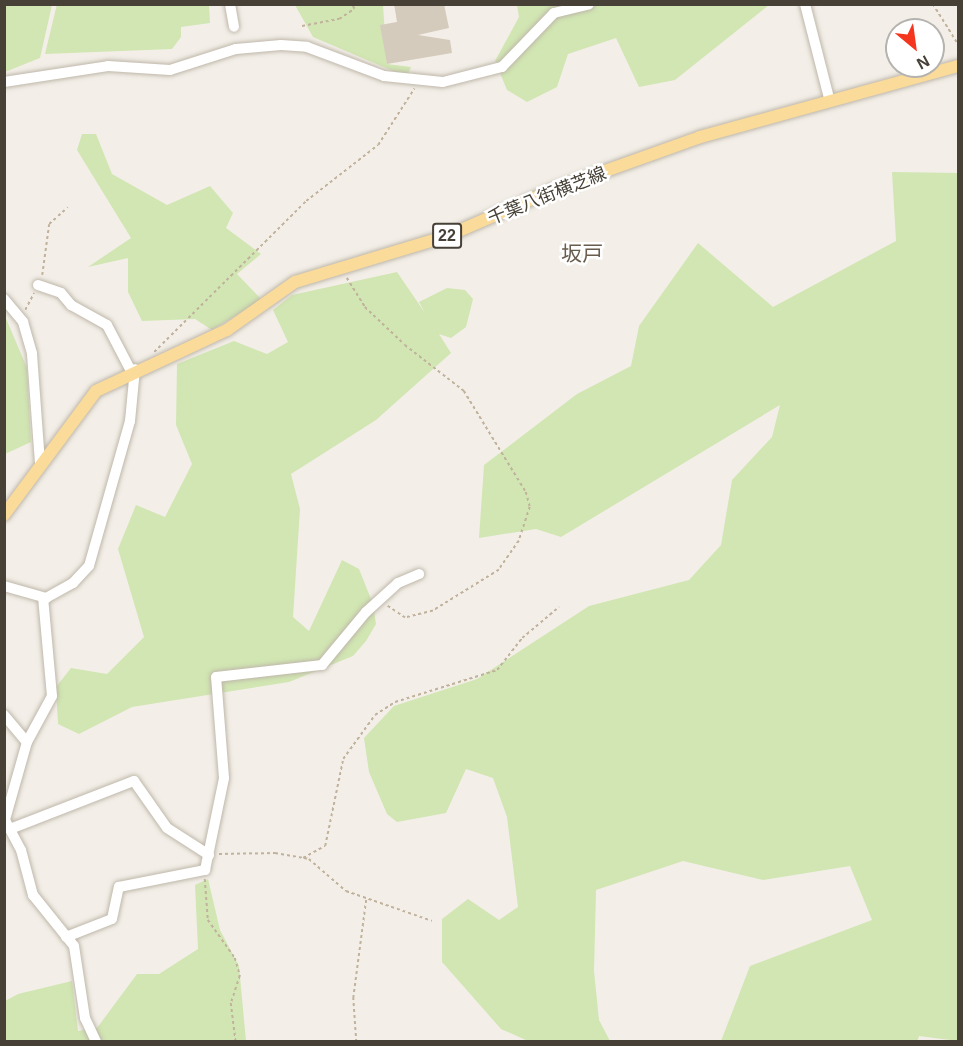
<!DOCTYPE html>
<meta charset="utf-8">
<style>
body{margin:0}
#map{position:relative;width:963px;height:1046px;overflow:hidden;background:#f3efe8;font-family:Arial,"Noto Sans JP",sans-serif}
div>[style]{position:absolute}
.green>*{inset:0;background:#d1e6b2}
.building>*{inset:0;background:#d5cbbd}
.path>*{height:1.5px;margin-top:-0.75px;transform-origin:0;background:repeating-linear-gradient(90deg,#c0b29c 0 3px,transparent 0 6px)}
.roads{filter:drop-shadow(0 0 2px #bfb7aa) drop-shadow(0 0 2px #bfb7aa)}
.minor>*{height:10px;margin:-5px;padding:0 5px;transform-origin:5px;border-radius:5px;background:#fff}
.major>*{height:12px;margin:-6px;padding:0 6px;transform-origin:6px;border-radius:6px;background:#fbdb99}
span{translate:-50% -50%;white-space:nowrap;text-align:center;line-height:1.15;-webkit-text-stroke:5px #fff;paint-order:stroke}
.shield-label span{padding:2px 4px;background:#fff;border:2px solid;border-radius:4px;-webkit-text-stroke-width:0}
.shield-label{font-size:16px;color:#464037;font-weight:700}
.street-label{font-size:18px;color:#464037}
.quarter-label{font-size:21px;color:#695d4e}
.frame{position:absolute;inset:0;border:6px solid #464037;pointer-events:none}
.north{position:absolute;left:885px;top:18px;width:60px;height:60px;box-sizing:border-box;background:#fff;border:2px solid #b5b3af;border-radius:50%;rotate:151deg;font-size:16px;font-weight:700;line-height:24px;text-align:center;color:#464037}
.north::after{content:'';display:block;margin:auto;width:21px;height:27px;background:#f4361e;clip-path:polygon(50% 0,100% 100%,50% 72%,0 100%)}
</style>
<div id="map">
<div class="green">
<i style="clip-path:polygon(5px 4px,52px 5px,40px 58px,5px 72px)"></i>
<i style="clip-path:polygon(57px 4px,209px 5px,210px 23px,181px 27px,181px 37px,172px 49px,45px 54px)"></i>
<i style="clip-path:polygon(295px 5px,383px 5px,387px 64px,411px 67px,407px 77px,313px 37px)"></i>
<i style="clip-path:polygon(517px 5px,769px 5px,675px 80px,639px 87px,616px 38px,568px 54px,557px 87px,527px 102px,507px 90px,495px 61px,519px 17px)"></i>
<i style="clip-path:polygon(82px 134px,96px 134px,112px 174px,167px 205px,210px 186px,233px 213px,226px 228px,261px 254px,237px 274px,262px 300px,212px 330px,195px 319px,142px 321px,128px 292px,128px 258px,88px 267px,131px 238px,77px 150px)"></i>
<i style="clip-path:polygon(892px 172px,958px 173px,958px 1041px,919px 1036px,917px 1042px,721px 1041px,750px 966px,872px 920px,850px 866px,763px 880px,683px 861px,596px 890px,594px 971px,599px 1020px,610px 1041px,528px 1041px,501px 1029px,442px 962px,442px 919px,468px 899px,499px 920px,518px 907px,507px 817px,493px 778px,466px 769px,446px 813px,397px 822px,387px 814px,369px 772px,364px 738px,394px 706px,477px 679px,589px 606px,689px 580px,721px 545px,732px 480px,772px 437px,780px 405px,561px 537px,536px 529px,479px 538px,484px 465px,577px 394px,631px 366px,639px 326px,698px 243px,773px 307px,896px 241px)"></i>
<i style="clip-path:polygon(397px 272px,425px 313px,419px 302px,447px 288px,465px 290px,473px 299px,466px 327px,451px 338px,439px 334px,451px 353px,376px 420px,291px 474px,300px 509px,293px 617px,309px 631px,342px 560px,359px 569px,373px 604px,376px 624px,366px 641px,353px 656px,289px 682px,132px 707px,79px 734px,58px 724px,56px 687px,71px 668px,107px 674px,144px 637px,118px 549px,136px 505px,165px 517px,192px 464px,176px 425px,177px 364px,234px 341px,267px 354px,288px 342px,273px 310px,292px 295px)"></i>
<i style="clip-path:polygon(5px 316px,27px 368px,31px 442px,5px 454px)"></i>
<i style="clip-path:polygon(208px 879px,220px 930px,239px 966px,246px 1041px,5px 1042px,5px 1001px,18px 994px,72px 981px,78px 1031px,97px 1028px,137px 974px,159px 974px,198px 949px,195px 885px)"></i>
</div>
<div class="building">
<i style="clip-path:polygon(394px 4px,444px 4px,449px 28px,418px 35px,450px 40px,452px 53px,387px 64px,380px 25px,397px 22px)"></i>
</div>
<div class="path">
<i style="left:933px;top:4px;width:47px;rotate:58deg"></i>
<i style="left:302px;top:26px;width:38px;rotate:-11deg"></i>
<i style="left:339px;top:19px;width:18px;rotate:-34deg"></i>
<i style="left:354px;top:9px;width:5px;rotate:-112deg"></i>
<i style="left:42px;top:275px;width:51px;rotate:-82.2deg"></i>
<i style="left:49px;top:224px;width:25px;rotate:-42deg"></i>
<i style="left:347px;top:278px;width:34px;rotate:58deg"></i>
<i style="left:365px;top:307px;width:55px;rotate:43.5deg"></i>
<i style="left:405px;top:345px;width:75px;rotate:37.9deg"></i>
<i style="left:464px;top:391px;width:119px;rotate:58.5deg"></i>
<i style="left:526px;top:492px;width:16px;rotate:75deg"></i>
<i style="left:530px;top:507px;width:36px;rotate:108deg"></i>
<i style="left:519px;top:541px;width:35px;rotate:125deg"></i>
<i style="left:499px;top:570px;width:78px;rotate:148.2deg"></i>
<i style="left:433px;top:611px;width:29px;rotate:166deg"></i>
<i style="left:405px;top:618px;width:22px;rotate:-146deg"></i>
<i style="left:25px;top:310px;width:19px;rotate:-62deg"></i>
<i style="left:154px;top:352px;width:214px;rotate:-44.8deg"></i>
<i style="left:306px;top:201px;width:91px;rotate:-37.9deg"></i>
<i style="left:378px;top:145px;width:67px;rotate:-57.3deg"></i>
<i style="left:219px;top:854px;width:56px;rotate:-1deg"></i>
<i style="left:275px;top:853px;width:35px;rotate:10deg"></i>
<i style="left:309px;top:859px;width:49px;rotate:40.9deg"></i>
<i style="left:346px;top:891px;width:91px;rotate:19.2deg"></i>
<i style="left:303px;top:858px;width:25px;rotate:-29deg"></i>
<i style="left:325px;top:846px;width:89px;rotate:-78.3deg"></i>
<i style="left:343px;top:759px;width:54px;rotate:-54deg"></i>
<i style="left:375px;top:715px;width:24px;rotate:-33deg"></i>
<i style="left:395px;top:702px;width:107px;rotate:-17.4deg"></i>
<i style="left:497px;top:670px;width:41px;rotate:-52deg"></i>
<i style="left:522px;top:638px;width:48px;rotate:-40deg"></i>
<i style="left:205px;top:879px;width:41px;rotate:85.8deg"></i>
<i style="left:208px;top:920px;width:47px;rotate:54.6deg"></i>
<i style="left:235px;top:958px;width:19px;rotate:74deg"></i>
<i style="left:240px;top:976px;width:28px;rotate:108deg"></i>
<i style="left:231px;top:1003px;width:39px;rotate:83deg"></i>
<i style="left:356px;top:1042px;width:44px;rotate:-93.9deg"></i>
<i style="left:353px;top:998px;width:100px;rotate:-82.5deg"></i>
</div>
<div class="roads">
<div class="minor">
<i style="left:230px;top:4px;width:23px;rotate:80deg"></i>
<i style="left:805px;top:4px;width:97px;rotate:75.7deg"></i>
<i style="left:4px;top:82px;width:105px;rotate:-8.7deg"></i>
<i style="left:108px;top:66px;width:62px;rotate:3.7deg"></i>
<i style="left:170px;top:70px;width:69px;rotate:-17.7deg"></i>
<i style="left:236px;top:49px;width:45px;rotate:-5.1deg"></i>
<i style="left:281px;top:45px;width:26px;rotate:4deg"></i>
<i style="left:307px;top:47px;width:82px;rotate:20.6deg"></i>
<i style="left:384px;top:76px;width:59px;rotate:5.8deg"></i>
<i style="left:443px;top:82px;width:61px;rotate:-14.3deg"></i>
<i style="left:502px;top:67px;width:75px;rotate:-46.1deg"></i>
<i style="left:554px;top:13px;width:36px;rotate:-14deg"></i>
<i style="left:38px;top:285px;width:24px;rotate:19deg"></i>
<i style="left:61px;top:293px;width:16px;rotate:50deg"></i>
<i style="left:71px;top:305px;width:41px;rotate:29.1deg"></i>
<i style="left:107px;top:325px;width:52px;rotate:62.4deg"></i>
<i style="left:4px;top:299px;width:30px;rotate:50deg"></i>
<i style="left:23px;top:322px;width:33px;rotate:74deg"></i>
<i style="left:32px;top:354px;width:110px;rotate:85.8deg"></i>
<i style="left:4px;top:586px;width:44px;rotate:15.9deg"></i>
<i style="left:46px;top:598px;width:31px;rotate:-29deg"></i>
<i style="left:73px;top:583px;width:23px;rotate:-47deg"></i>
<i style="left:89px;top:566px;width:151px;rotate:-74.2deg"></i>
<i style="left:130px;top:421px;width:52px;rotate:-84.5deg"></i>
<i style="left:4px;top:715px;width:35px;rotate:50deg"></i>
<i style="left:27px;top:742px;width:81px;rotate:105.8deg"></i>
<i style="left:5px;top:820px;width:34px;rotate:62deg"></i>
<i style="left:21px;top:850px;width:47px;rotate:75.1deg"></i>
<i style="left:33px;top:895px;width:65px;rotate:51.2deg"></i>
<i style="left:74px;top:946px;width:73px;rotate:81.3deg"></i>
<i style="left:85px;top:1018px;width:26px;rotate:65deg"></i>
<i style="left:27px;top:742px;width:52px;rotate:-61.5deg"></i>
<i style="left:52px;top:696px;width:98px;rotate:-95.2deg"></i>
<i style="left:10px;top:829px;width:133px;rotate:-21.2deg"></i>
<i style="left:134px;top:781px;width:57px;rotate:54.9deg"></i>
<i style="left:167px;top:828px;width:50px;rotate:32.7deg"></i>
<i style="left:66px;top:937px;width:49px;rotate:-21.4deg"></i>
<i style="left:112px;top:919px;width:33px;rotate:-78deg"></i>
<i style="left:119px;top:887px;width:88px;rotate:-11.2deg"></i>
<i style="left:205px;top:870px;width:94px;rotate:-78.3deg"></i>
<i style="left:224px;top:778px;width:101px;rotate:-94.5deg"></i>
<i style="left:216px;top:677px;width:107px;rotate:-6.5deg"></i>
<i style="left:322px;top:665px;width:69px;rotate:-50.3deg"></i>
<i style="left:366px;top:612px;width:43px;rotate:-42.2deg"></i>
<i style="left:398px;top:583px;width:23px;rotate:-23deg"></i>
</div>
<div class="major">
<i style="left:4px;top:515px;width:154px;rotate:-53.4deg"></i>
<i style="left:96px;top:391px;width:145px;rotate:-25deg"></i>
<i style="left:227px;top:330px;width:83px;rotate:-35.2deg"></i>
<i style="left:295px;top:282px;width:159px;rotate:-16.8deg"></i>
<i style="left:447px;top:236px;width:118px;rotate:-23.5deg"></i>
<i style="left:555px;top:189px;width:154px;rotate:-19.7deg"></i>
<i style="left:700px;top:137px;width:268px;rotate:-15.4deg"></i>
</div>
</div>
<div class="shield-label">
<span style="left:447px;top:236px">22</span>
</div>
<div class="street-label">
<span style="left:547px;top:196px;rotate:-22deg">千葉八街横芝線</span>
</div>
<div class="quarter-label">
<span style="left:582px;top:254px">坂戸</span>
</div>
<div class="frame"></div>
<div class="north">N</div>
</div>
